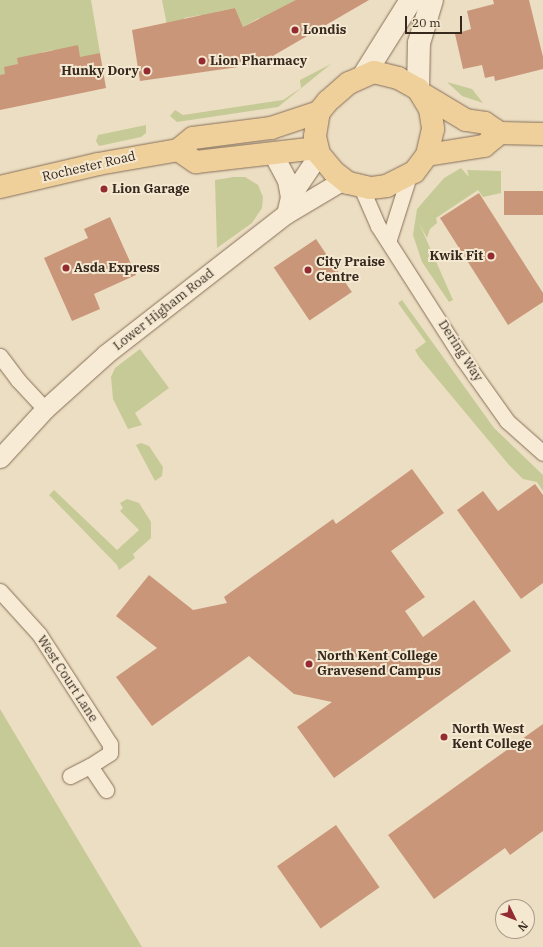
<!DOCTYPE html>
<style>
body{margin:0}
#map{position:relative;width:543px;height:947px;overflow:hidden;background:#ecdec2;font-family:"IBM Plex Serif",serif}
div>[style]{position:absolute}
.green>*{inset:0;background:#c6ca96}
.building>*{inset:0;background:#ca9679;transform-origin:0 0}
.roads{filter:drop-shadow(0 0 1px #866f5a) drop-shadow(0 0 1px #866f5a)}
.minor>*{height:15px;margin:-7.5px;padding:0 7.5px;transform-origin:7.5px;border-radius:7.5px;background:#f8ebd5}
.tertiary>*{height:19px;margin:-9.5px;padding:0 9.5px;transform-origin:9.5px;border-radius:9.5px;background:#f8ebd5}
.secondary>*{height:22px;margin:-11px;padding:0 11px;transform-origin:11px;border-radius:11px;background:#f8ebd5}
.primary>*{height:22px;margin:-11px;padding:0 11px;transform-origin:11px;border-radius:11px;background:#efd09a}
.dots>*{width:11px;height:11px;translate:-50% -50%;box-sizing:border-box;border:2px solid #f4e8d1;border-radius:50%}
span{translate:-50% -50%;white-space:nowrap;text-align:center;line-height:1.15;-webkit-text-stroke:4px #f4e8d1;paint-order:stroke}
.poi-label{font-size:13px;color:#36281d;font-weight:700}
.left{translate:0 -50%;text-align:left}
.right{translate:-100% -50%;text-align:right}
.street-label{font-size:13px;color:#36281d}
.north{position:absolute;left:495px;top:899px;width:40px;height:40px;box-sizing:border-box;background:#f4e8d1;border:1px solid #a89b89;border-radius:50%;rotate:133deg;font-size:11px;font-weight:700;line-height:16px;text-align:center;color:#36281d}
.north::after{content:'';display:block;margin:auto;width:14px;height:18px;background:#932b31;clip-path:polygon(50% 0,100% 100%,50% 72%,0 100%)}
.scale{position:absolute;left:405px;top:16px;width:57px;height:18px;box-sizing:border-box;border:2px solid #36281d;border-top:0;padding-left:5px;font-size:12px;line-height:14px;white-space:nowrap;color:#36281d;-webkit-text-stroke:3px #f4e8d1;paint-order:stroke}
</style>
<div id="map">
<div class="green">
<i style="clip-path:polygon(0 0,91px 0,100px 53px,58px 72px,53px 50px,43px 52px,6px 77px,0 75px)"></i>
<i style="clip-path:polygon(162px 0,302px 0,265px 28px,259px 18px,245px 26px,247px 37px,235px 8px,216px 12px,206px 37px,201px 15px,184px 18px,190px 47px,169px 35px)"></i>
<i style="clip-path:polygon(331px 64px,278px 107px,177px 122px,170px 116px,175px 110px,183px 115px,283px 100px,301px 88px,300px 80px)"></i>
<i style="clip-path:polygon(447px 82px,472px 89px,483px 103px,462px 96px)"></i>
<i style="clip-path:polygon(146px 125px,146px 133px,141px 137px,99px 146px,96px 141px,98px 135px)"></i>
<i style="clip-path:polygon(461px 168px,469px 177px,467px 170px,501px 171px,501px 193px,483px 197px,478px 190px,436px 218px,437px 223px,430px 229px,427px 238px,419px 223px,453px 300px,449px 302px,422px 262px,413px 235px,417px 209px,444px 178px)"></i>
<i style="clip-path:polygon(234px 177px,245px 177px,258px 185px,263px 197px,262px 208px,252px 223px,217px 248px,215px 180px)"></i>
<i style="clip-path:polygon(402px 300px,494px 428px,543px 475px,543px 491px,537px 482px,523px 479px,509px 465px,419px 357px,415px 350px,426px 342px,398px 303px)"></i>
<i style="clip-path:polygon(140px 349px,169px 388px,135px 413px,142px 425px,128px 429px,113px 399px,111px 377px,115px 368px)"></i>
<i style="clip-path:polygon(141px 443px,149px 446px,163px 467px,162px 476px,155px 481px,136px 445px)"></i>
<i style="clip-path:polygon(54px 490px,117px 550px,139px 530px,120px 511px,123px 508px,120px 503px,127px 499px,139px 503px,151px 522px,151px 538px,133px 554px,135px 558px,119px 570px,117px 565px,49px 495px)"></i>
<i style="clip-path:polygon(0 709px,142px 947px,0 947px)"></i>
</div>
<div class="building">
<i style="clip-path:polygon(296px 0,369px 0,259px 64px,140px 81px,132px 30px,235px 8px,243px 27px)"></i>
<i style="clip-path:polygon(493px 0,529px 0,543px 57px,543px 69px,495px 81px,494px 76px,485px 78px,482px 65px,463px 69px,455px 34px,471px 29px,467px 11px,494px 4px)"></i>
<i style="clip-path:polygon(78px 45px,80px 57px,100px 53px,106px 88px,0 110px,0 75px,5px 74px,4px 67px,18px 64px,17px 58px)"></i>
<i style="left:504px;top:191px;width:39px;height:24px"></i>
<i style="clip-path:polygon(479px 193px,543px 293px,543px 302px,508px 325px,440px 218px)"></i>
<i style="clip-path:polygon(110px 217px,136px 275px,94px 294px,100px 309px,72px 321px,44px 258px,88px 238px,84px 229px)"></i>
<i style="left:316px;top:239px;width:64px;height:51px;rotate:56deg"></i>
<i style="clip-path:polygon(412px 469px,444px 513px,391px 551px,425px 597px,405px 611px,423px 637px,474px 600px,511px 651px,334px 778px,297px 727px,332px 702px,294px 694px,249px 656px,152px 726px,116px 677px,157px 648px,116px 616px,149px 575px,193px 610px,227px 603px,224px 597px,333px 519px,336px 524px)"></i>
<i style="clip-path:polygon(535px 484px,543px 495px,543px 583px,521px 599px,457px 510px,483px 491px,498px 511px)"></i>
<i style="clip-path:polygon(543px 724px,543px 831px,510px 855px,505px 848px,434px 899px,388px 835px)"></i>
<i style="left:336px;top:825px;width:76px;height:72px;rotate:55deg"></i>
</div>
<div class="roads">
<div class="minor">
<i style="left:361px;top:187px;width:43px;rotate:66.4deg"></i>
<i style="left:378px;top:226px;width:158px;rotate:57.4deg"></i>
<i style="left:463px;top:359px;width:76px;rotate:54.6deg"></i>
<i style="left:507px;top:421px;width:48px;rotate:41.6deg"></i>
<i style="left:389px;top:239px;width:66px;rotate:-72.4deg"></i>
<i style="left:0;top:356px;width:30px;rotate:53deg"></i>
<i style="left:18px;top:380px;width:40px;rotate:47deg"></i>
<i style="left:0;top:591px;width:58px;rotate:47.8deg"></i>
<i style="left:39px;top:634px;width:131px;rotate:57.2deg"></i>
<i style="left:110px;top:744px;width:9px;rotate:90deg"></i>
<i style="left:110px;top:753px;width:24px;rotate:147deg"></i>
<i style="left:90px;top:766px;width:29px;rotate:56deg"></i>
<i style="left:70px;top:776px;width:22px;rotate:-27deg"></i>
</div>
<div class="tertiary">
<i style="left:272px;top:152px;width:32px;rotate:62deg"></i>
<i style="left:287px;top:180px;width:17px;rotate:80deg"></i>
<i style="left:290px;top:197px;width:17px;rotate:103deg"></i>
<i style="left:290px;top:197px;width:52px;rotate:-56deg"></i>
<i style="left:0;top:458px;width:67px;rotate:-47.4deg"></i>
<i style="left:45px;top:409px;width:82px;rotate:-42deg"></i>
<i style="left:106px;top:354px;width:228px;rotate:-37.9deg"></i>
<i style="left:286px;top:214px;width:66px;rotate:-30.8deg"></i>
</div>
<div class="secondary">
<i style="left:364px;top:75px;width:89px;rotate:-57.9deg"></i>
<i style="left:418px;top:89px;width:46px;rotate:-88.8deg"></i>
<i style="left:419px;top:43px;width:45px;rotate:-73.2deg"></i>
</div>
<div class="primary">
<i style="left:374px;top:72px;width:25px;rotate:14deg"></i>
<i style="left:398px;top:78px;width:23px;rotate:29deg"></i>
<i style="left:418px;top:89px;width:23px;rotate:59deg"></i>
<i style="left:430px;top:109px;width:20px;rotate:81deg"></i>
<i style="left:433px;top:129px;width:27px;rotate:103deg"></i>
<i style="left:427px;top:155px;width:21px;rotate:127deg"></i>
<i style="left:414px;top:172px;width:30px;rotate:153deg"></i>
<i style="left:387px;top:186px;width:17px;rotate:173deg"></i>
<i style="left:370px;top:188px;width:23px;rotate:-167deg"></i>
<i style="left:348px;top:183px;width:18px;rotate:-142deg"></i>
<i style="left:334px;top:172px;width:23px;rotate:-130deg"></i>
<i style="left:319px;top:154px;width:18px;rotate:-103deg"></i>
<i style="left:315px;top:136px;width:24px;rotate:-81deg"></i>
<i style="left:319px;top:112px;width:14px;rotate:-51deg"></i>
<i style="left:328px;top:101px;width:28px;rotate:-41deg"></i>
<i style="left:349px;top:83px;width:27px;rotate:-24deg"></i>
<i style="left:424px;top:95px;width:49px;rotate:30.8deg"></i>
<i style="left:466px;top:120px;width:19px;rotate:9deg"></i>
<i style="left:485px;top:123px;width:18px;rotate:34deg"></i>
<i style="left:178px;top:150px;width:22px;rotate:34deg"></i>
<i style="left:196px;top:162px;width:122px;rotate:-6.6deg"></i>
<i style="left:427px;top:155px;width:58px;rotate:-9deg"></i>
<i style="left:484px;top:146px;width:21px;rotate:-39deg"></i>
<i style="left:500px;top:133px;width:43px;rotate:1.3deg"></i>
<i style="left:0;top:187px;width:101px;rotate:-13.2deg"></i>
<i style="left:98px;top:164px;width:81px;rotate:-9.9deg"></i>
<i style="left:178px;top:150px;width:19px;rotate:-39deg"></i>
<i style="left:193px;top:138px;width:79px;rotate:-7.3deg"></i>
<i style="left:271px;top:128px;width:51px;rotate:-18.4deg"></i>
</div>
</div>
<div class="dots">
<i style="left:295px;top:30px;background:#932b31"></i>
<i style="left:202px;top:61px;background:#932b31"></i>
<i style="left:147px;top:71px;background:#932b31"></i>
<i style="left:104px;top:189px;background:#932b31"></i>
<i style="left:491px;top:256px;background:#932b31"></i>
<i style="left:66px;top:268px;background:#932b31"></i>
<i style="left:308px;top:270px;background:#932b31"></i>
<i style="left:309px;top:664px;background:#932b31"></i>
<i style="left:444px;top:737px;background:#932b31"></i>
</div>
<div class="poi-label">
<span class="left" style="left:303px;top:30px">Londis</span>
<span class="left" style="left:210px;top:61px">Lion Pharmacy</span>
<span class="right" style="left:139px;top:71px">Hunky Dory</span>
<span class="left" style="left:112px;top:189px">Lion Garage</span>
<span class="right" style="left:483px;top:256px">Kwik Fit</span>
<span class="left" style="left:316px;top:270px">City Praise<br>Centre</span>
<span class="left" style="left:74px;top:268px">Asda Express</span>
<span class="left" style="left:317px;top:664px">North Kent College<br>Gravesend Campus</span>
<span class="left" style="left:452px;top:737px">North West<br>Kent College</span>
</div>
<div class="street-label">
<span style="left:89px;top:167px;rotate:-13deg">Rochester Road</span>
<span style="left:164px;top:310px;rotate:-38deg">Lower Higham Road</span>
<span style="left:460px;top:351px;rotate:57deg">Dering Way</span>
<span style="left:67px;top:679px;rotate:57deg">West Court Lane</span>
</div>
<div class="north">N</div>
<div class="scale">20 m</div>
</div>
